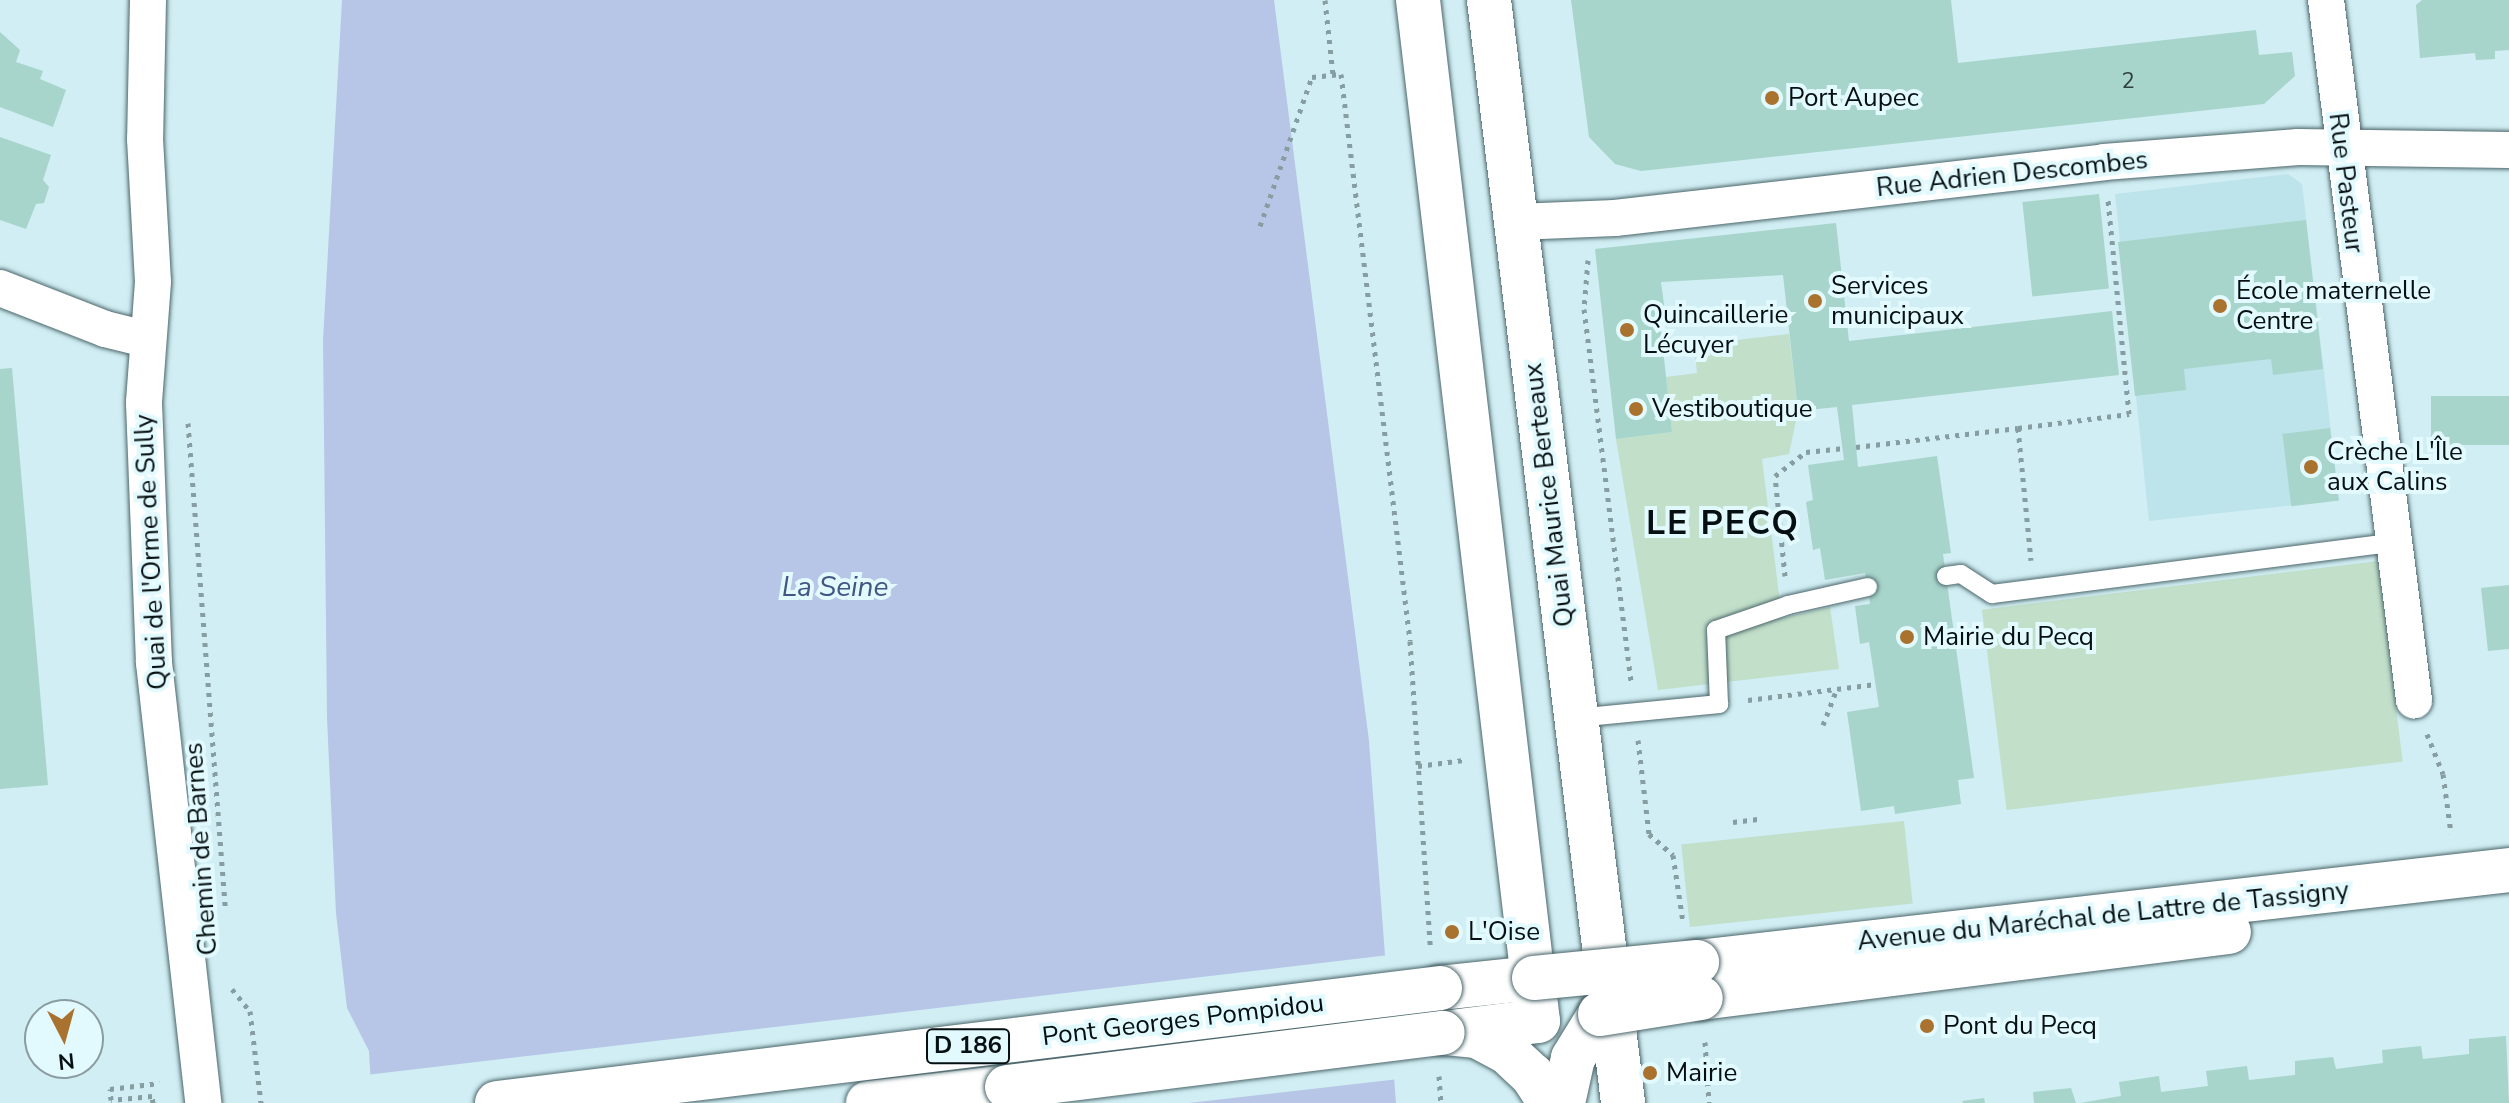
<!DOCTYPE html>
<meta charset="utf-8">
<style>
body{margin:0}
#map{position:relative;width:2509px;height:1103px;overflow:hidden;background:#d0eef3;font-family:"Nunito Sans",sans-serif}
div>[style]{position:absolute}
.built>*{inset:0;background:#bde4eb}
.green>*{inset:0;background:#c1dfc9;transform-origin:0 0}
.water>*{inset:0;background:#b7c6e7}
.pier>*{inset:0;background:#d0eef3}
.building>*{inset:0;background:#a7d4cb;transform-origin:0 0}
.path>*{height:5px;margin-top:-2.5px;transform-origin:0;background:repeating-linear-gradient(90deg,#869da1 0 4px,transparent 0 10px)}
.roads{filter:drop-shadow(0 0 2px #4c666b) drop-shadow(0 0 2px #4c666b)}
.service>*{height:18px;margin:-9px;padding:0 9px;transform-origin:9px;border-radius:9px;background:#fff}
.minor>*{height:36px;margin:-18px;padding:0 18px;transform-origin:18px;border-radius:18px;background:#fff}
.secondary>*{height:44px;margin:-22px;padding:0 22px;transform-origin:22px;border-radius:22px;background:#fff}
.primary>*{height:44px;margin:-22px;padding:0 22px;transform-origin:22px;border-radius:22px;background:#fff}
.bridges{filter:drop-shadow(0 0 2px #4c666b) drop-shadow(0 0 2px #4c666b)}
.secondary-bridge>*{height:44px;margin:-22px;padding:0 22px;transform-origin:22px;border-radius:22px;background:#fff}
.primary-bridge>*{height:44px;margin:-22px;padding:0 22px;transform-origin:22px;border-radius:22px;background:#fff}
.dots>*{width:22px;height:22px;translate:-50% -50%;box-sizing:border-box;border:4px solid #e2fafe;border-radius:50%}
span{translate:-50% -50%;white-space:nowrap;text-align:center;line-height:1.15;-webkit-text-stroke:8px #e2fafe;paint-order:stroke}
.number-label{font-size:22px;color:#2e4040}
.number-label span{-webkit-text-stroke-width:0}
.shield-label span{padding:2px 6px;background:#e2fafe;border:2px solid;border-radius:6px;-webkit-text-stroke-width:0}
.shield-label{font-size:24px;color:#060f11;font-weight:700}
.poi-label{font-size:26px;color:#060f11}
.left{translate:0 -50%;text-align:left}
.street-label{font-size:26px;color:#060f11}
.water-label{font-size:28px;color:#425583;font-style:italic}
.district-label{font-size:34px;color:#060f11;font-weight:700;letter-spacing:2px}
.north{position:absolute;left:24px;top:999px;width:80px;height:80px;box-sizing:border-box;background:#e2fafe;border:2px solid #8a9c9f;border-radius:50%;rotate:174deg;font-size:22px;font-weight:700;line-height:32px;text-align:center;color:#060f11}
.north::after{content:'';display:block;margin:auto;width:28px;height:36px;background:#a9722e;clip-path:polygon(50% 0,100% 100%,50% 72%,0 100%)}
</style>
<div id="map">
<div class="built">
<i style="clip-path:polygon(2288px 174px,2302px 184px,2339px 500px,2149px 521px,2115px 194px)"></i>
</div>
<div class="green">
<i style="clip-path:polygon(1789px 334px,1798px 411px,1789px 454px,1762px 459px,1782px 618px,1830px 607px,1839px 669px,1658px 690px,1616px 439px,1672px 432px,1666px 377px,1697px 373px,1694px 345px)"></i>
<i style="left:2378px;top:561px;width:202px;height:399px;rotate:83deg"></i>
<i style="left:1904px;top:821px;width:83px;height:224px;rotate:84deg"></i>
</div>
<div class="water">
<i style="clip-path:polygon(342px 0,1274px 0,1369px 741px,1396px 1103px,372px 1103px,369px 1051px,347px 1008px,336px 913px,327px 718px,323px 340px)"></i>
</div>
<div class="pier">
<i style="clip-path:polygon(1389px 955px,1399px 1079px,1189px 1103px,368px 1103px,366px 1075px)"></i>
</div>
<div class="building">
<i style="clip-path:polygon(1571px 0,1951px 0,1958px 63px,2256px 30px,2259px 55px,2292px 52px,2295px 76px,2264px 104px,1641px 171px,1615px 164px,1589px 137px)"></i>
<i style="clip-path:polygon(2422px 0,2509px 0,2509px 50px,2495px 51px,2495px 59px,2476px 60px,2475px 53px,2420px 58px,2416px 5px)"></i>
<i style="clip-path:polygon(0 32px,20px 50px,16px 62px,43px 71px,40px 79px,66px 90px,53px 127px,0 107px)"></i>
<i style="clip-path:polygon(0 137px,51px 155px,43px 180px,49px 187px,44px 203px,36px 204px,26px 229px,0 220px)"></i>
<i style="left:2099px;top:194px;width:95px;height:77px;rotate:84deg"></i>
<i style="clip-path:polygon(2306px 220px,2323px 369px,2273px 375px,2271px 359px,2184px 369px,2186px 390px,2135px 396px,2118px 242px)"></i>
<i style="clip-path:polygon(1836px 223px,1849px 341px,2112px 311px,2119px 375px,1852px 405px,1858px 467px,1937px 456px,1951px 553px,1943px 554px,1974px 778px,1958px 780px,1961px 804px,1895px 814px,1894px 806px,1861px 811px,1847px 712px,1879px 707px,1869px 642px,1860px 644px,1855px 606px,1870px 604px,1868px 587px,1865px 573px,1825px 580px,1820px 548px,1813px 550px,1806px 502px,1813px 500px,1808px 465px,1844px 460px,1837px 407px,1798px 411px,1783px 275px,1661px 282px,1665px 312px,1659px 312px,1672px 432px,1616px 439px,1595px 249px)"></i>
<i style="clip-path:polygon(12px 368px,48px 785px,0 789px,0 369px)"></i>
<i style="left:2509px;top:396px;width:49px;height:78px;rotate:90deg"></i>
<i style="left:2330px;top:428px;width:73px;height:48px;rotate:83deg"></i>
<i style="clip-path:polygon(2509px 585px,2509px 649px,2488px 651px,2481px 588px)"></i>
<i style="clip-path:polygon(2506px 1036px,2509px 1103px,2080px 1103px,2121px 1096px,2119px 1082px,2159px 1076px,2161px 1092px,2208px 1086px,2206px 1071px,2247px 1066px,2249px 1080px,2295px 1075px,2295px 1061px,2333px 1057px,2336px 1069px,2383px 1063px,2382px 1050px,2421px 1046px,2423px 1059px,2469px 1054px,2469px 1039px)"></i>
<i style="clip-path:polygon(2071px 1088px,2076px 1103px,2034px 1103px,2033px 1092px)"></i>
<i style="clip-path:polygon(1984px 1098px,1985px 1103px,1963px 1103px,1962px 1101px)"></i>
</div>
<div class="path">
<i style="left:1325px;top:0;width:75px;rotate:83.9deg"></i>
<i style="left:1260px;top:226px;width:158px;rotate:-70.8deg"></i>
<i style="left:1312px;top:77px;width:29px;rotate:-6deg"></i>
<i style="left:1341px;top:74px;width:571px;rotate:83.06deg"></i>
<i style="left:1410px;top:641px;width:306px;rotate:86.2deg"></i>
<i style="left:1588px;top:260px;width:49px;rotate:94.7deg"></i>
<i style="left:1584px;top:309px;width:377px;rotate:82.8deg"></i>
<i style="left:188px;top:423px;width:486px;rotate:85.6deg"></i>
<i style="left:2018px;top:428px;width:112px;rotate:-7.2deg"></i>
<i style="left:2129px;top:414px;width:215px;rotate:-95.6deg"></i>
<i style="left:1856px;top:447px;width:163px;rotate:-6.7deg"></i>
<i style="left:2018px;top:428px;width:133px;rotate:84.4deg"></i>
<i style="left:1785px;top:576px;width:100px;rotate:-95.7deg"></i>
<i style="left:1775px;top:476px;width:39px;rotate:-38deg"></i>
<i style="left:1806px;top:452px;width:36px;rotate:-6deg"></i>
<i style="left:1748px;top:700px;width:129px;rotate:-7.1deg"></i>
<i style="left:1823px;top:725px;width:39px;rotate:-69deg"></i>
<i style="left:2427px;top:734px;width:43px;rotate:68.2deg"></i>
<i style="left:2443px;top:774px;width:60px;rotate:82.3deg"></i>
<i style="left:1638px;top:740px;width:95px;rotate:83.3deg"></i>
<i style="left:1649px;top:834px;width:32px;rotate:41deg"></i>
<i style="left:1673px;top:855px;width:68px;rotate:81.5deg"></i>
<i style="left:1418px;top:766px;width:46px;rotate:-7.4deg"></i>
<i style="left:1733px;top:822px;width:25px;rotate:-7deg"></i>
<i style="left:232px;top:989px;width:28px;rotate:51deg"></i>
<i style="left:250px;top:1011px;width:93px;rotate:83.2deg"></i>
<i style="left:1705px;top:1042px;width:61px;rotate:86.2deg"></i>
<i style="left:1439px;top:1076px;width:27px;rotate:86deg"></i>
<i style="left:153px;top:1103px;width:7px;rotate:-98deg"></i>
<i style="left:152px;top:1096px;width:41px;rotate:174.4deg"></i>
<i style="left:111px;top:1100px;width:11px;rotate:-95deg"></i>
<i style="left:110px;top:1089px;width:50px;rotate:-6.8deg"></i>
</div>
<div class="roads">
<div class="service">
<i style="left:1946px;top:576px;width:15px;rotate:-8deg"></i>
<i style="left:1961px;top:574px;width:37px;rotate:33deg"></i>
<i style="left:1992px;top:594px;width:407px;rotate:-7.3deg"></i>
<i style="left:1576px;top:718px;width:144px;rotate:-5.6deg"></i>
<i style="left:1719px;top:704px;width:74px;rotate:-92.3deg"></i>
<i style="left:1716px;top:630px;width:76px;rotate:-19.1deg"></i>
<i style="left:1788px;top:605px;width:82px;rotate:-12.7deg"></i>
</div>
<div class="minor">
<i style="left:148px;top:0;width:139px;rotate:91.2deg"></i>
<i style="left:145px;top:139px;width:143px;rotate:86.8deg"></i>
<i style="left:153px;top:282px;width:121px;rotate:94.3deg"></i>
<i style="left:144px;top:403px;width:260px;rotate:87.8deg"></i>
<i style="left:154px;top:663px;width:443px;rotate:83.6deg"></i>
<i style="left:2326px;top:0;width:706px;rotate:82.83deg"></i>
<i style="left:1516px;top:222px;width:99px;rotate:-2.3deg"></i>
<i style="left:1615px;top:218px;width:492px;rotate:-6.5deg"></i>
<i style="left:2104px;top:162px;width:195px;rotate:-4.4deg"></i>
<i style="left:2298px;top:147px;width:211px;rotate:0.8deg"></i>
<i style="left:0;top:288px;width:113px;rotate:21.3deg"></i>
<i style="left:105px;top:329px;width:42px;rotate:13.7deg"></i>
</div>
<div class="secondary">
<i style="left:1489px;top:0;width:1111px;rotate:83.07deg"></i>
<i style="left:1697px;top:962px;width:817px;rotate:-6.46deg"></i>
<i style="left:1701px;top:998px;width:532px;rotate:-7.13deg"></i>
<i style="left:1446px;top:1033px;width:31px;rotate:6deg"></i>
<i style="left:1477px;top:1036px;width:34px;rotate:28deg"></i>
<i style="left:1507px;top:1052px;width:34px;rotate:43deg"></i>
<i style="left:1532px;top:1075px;width:33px;rotate:57deg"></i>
<i style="left:1563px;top:1103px;width:46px;rotate:-77.5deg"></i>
<i style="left:1573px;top:1058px;width:52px;rotate:-58.5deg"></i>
</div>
<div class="primary">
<i style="left:1418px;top:0;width:1028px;rotate:83.3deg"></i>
<i style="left:1538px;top:1021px;width:96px;rotate:172.8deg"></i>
<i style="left:1440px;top:988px;width:95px;rotate:-6.1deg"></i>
<i style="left:868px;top:1103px;width:140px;rotate:-6.6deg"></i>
</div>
</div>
<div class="bridges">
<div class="secondary-bridge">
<i style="left:1534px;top:978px;width:164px;rotate:-5.6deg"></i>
<i style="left:1600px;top:1014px;width:102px;rotate:-9deg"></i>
</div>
<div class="primary-bridge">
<i style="left:1007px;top:1087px;width:439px;rotate:-7.1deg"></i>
<i style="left:497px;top:1103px;width:950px;rotate:-6.95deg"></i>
</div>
</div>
<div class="dots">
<i style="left:1772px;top:98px;background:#a9722e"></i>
<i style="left:1815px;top:301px;background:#a9722e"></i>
<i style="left:2220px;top:306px;background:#a9722e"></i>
<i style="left:1627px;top:330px;background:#a9722e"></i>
<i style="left:1636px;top:409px;background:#a9722e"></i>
<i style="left:2311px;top:467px;background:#a9722e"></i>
<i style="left:1907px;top:637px;background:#a9722e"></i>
<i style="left:1452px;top:932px;background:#a9722e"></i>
<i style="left:1927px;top:1026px;background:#a9722e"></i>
<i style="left:1650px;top:1073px;background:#a9722e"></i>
</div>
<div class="number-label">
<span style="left:2128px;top:82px">2</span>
</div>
<div class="shield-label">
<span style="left:968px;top:1046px">D 186</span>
</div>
<div class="poi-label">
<span class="left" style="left:1788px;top:98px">Port Aupec</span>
<span class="left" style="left:1831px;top:301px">Services<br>municipaux</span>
<span class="left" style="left:2236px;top:306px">École maternelle<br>Centre</span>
<span class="left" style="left:1643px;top:330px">Quincaillerie<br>Lécuyer</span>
<span class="left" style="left:1652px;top:409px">Vestiboutique</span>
<span class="left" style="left:2327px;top:467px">Crèche L'Île<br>aux Calins</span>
<span class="left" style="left:1923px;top:637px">Mairie du Pecq</span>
<span class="left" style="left:1468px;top:932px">L'Oise</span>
<span class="left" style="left:1943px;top:1026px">Pont du Pecq</span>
<span class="left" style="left:1666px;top:1073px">Mairie</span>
</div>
<div class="street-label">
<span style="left:2012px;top:174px;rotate:-6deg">Rue Adrien Descombes</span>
<span style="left:2346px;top:183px;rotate:83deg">Rue Pasteur</span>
<span style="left:1549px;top:495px;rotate:-97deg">Quai Maurice Berteaux</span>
<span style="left:151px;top:552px;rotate:-93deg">Quai de l'Orme de Sully</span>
<span style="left:201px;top:849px;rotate:-94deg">Chemin de Barnes</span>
<span style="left:2103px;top:916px;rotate:-6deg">Avenue du Maréchal de Lattre de Tassigny</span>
<span style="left:1183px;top:1020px;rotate:-7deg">Pont Georges Pompidou</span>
</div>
<div class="water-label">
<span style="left:835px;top:587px">La Seine</span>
</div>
<div class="district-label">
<span style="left:1723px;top:524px">LE PECQ</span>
</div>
<div class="north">N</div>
</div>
